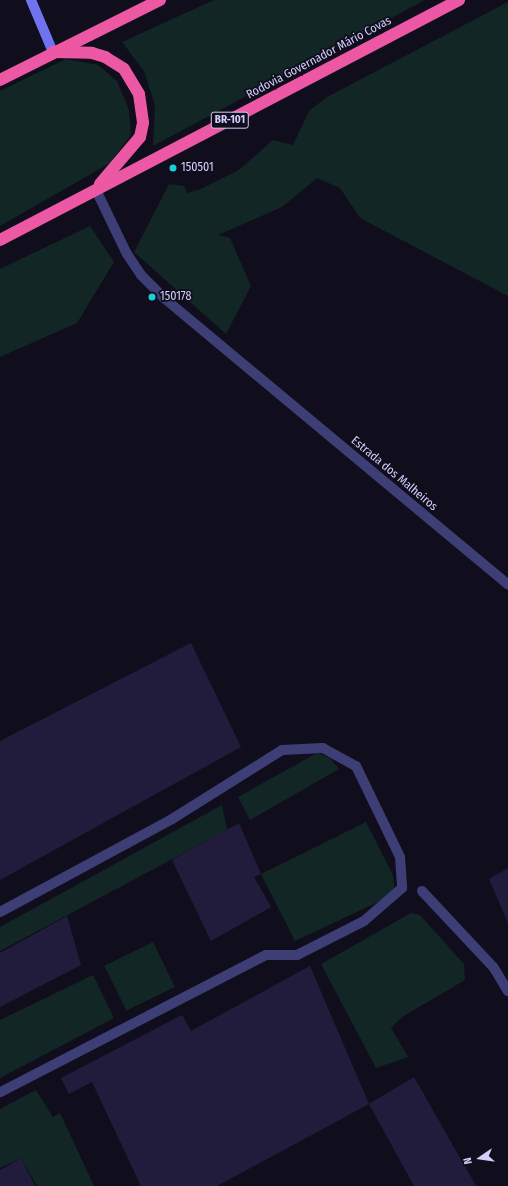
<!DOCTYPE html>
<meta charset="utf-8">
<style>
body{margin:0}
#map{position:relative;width:508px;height:1186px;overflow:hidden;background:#100e1d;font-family:"Fira Sans Condensed",sans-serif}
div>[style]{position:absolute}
.green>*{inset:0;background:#122625;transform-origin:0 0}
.building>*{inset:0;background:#221c3c}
.lane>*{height:10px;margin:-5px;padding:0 5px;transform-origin:5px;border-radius:5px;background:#3e3e77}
.street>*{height:10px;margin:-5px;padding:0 5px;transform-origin:5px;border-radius:5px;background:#3e3e77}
.secondary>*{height:10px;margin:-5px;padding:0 5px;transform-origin:5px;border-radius:5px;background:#7172ef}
.highway>*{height:12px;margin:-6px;padding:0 6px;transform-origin:6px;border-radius:6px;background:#ec58a4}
.dots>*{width:11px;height:11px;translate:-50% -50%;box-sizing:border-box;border:2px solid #100e1d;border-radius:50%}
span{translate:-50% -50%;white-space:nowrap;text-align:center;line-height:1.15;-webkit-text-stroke:3.5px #100e1d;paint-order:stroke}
.shield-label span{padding:1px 3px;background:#100e1d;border:1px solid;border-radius:3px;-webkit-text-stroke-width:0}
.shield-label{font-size:11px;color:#d3cffa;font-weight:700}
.street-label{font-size:12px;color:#d3cffa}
.poi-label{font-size:12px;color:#d3cffa}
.left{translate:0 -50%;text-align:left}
.north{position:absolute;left:460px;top:1138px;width:40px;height:40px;-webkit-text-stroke:3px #100e1d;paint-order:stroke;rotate:257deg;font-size:11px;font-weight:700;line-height:16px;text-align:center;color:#d3cffa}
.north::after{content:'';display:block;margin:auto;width:14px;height:18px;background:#d3cffa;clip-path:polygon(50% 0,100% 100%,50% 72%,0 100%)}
</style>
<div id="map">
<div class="green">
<i style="clip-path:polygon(214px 0,425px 0,153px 146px,155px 105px,144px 71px,122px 42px)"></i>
<i style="clip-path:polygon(508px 2px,508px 296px,360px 218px,340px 188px,317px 178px,282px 207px,218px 235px,230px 238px,251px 286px,226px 334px,134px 252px,169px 184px,184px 186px,187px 193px,201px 189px,239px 170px,273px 140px,293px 145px,309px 111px,327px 97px)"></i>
<i style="clip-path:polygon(66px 59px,98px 65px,117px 81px,129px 110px,131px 135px,110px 163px,0 226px,0 91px)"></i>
<i style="clip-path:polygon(90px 226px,114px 262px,77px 323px,0 357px,0 269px)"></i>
<i style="clip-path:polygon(317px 753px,330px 758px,339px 769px,250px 820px,238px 797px)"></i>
<i style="clip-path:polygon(222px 805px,227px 830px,0 951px,0 927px)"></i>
<i style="clip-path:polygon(366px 822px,393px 875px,395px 894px,295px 941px,261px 874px)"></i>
<i style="clip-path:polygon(411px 913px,420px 915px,464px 964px,465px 980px,402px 1017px,391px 1028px,408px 1057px,376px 1068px,321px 964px)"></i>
<i style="left:153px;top:942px;width:50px;height:54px;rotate:64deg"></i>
<i style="clip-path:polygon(93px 975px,114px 1018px,0 1078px,0 1020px)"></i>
<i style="clip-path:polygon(36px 1090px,53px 1117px,60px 1113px,94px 1186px,37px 1186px,21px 1158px,0 1168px,0 1109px)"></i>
</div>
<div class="building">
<i style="clip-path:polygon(191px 643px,241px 747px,0 880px,0 741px)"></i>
<i style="clip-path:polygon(239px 823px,261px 874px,254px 877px,271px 907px,211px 941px,172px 860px)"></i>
<i style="clip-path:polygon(508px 868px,508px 923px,489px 879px)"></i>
<i style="clip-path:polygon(67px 916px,81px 965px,0 1007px,0 953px)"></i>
<i style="clip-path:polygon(310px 966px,369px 1104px,217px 1186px,141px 1186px,92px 1082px,69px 1094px,61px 1078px,182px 1015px,191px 1031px)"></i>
<i style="clip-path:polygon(414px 1077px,476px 1186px,414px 1186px,369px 1104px)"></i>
<i style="clip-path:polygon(21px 1158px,35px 1186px,0 1186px,0 1170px)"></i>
</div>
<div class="lane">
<i style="left:422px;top:891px;width:105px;rotate:46.9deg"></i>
<i style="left:494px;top:968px;width:27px;rotate:59deg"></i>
<i style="left:0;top:912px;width:196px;rotate:-28.4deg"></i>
<i style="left:172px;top:819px;width:130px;rotate:-32.1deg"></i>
<i style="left:282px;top:750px;width:41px;rotate:-2.8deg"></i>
<i style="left:323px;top:748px;width:38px;rotate:29deg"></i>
<i style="left:356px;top:766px;width:101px;rotate:64.2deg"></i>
<i style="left:400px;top:857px;width:31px;rotate:86deg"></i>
<i style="left:402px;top:888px;width:50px;rotate:139deg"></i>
<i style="left:364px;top:921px;width:75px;rotate:153.1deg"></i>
<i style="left:297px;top:955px;width:31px;rotate:180deg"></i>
<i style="left:266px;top:955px;width:299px;rotate:152.7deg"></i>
</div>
<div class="street">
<i style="left:96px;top:190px;width:71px;rotate:64.2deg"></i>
<i style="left:127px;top:254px;width:25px;rotate:56deg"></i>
<i style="left:141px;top:275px;width:33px;rotate:45deg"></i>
<i style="left:164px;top:298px;width:448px;rotate:39.8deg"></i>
</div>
<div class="secondary">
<i style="left:31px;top:0;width:56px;rotate:67.1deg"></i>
</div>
<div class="highway">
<i style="left:53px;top:52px;width:39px;rotate:1deg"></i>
<i style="left:92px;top:53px;width:14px;rotate:17deg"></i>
<i style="left:105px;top:57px;width:22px;rotate:32deg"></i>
<i style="left:124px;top:69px;width:29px;rotate:59deg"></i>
<i style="left:139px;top:94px;width:29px;rotate:82deg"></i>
<i style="left:143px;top:123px;width:14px;rotate:102deg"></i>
<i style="left:140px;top:137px;width:62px;rotate:130.4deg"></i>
<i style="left:0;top:80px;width:179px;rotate:-26.6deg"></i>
<i style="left:0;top:240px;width:518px;rotate:-27.6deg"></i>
</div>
<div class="dots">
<i style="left:173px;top:168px;background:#19cfdc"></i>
<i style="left:152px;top:297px;background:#19cfdc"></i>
</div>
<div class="shield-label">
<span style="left:230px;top:120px">BR-101</span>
</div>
<div class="street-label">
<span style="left:319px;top:58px;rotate:-28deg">Rodovia Governador Mário Covas</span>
<span style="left:394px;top:474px;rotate:40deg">Estrada dos Malheiros</span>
</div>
<div class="poi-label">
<span class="left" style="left:181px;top:168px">150501</span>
<span class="left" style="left:160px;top:297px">150178</span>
</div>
<div class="north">N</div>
</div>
